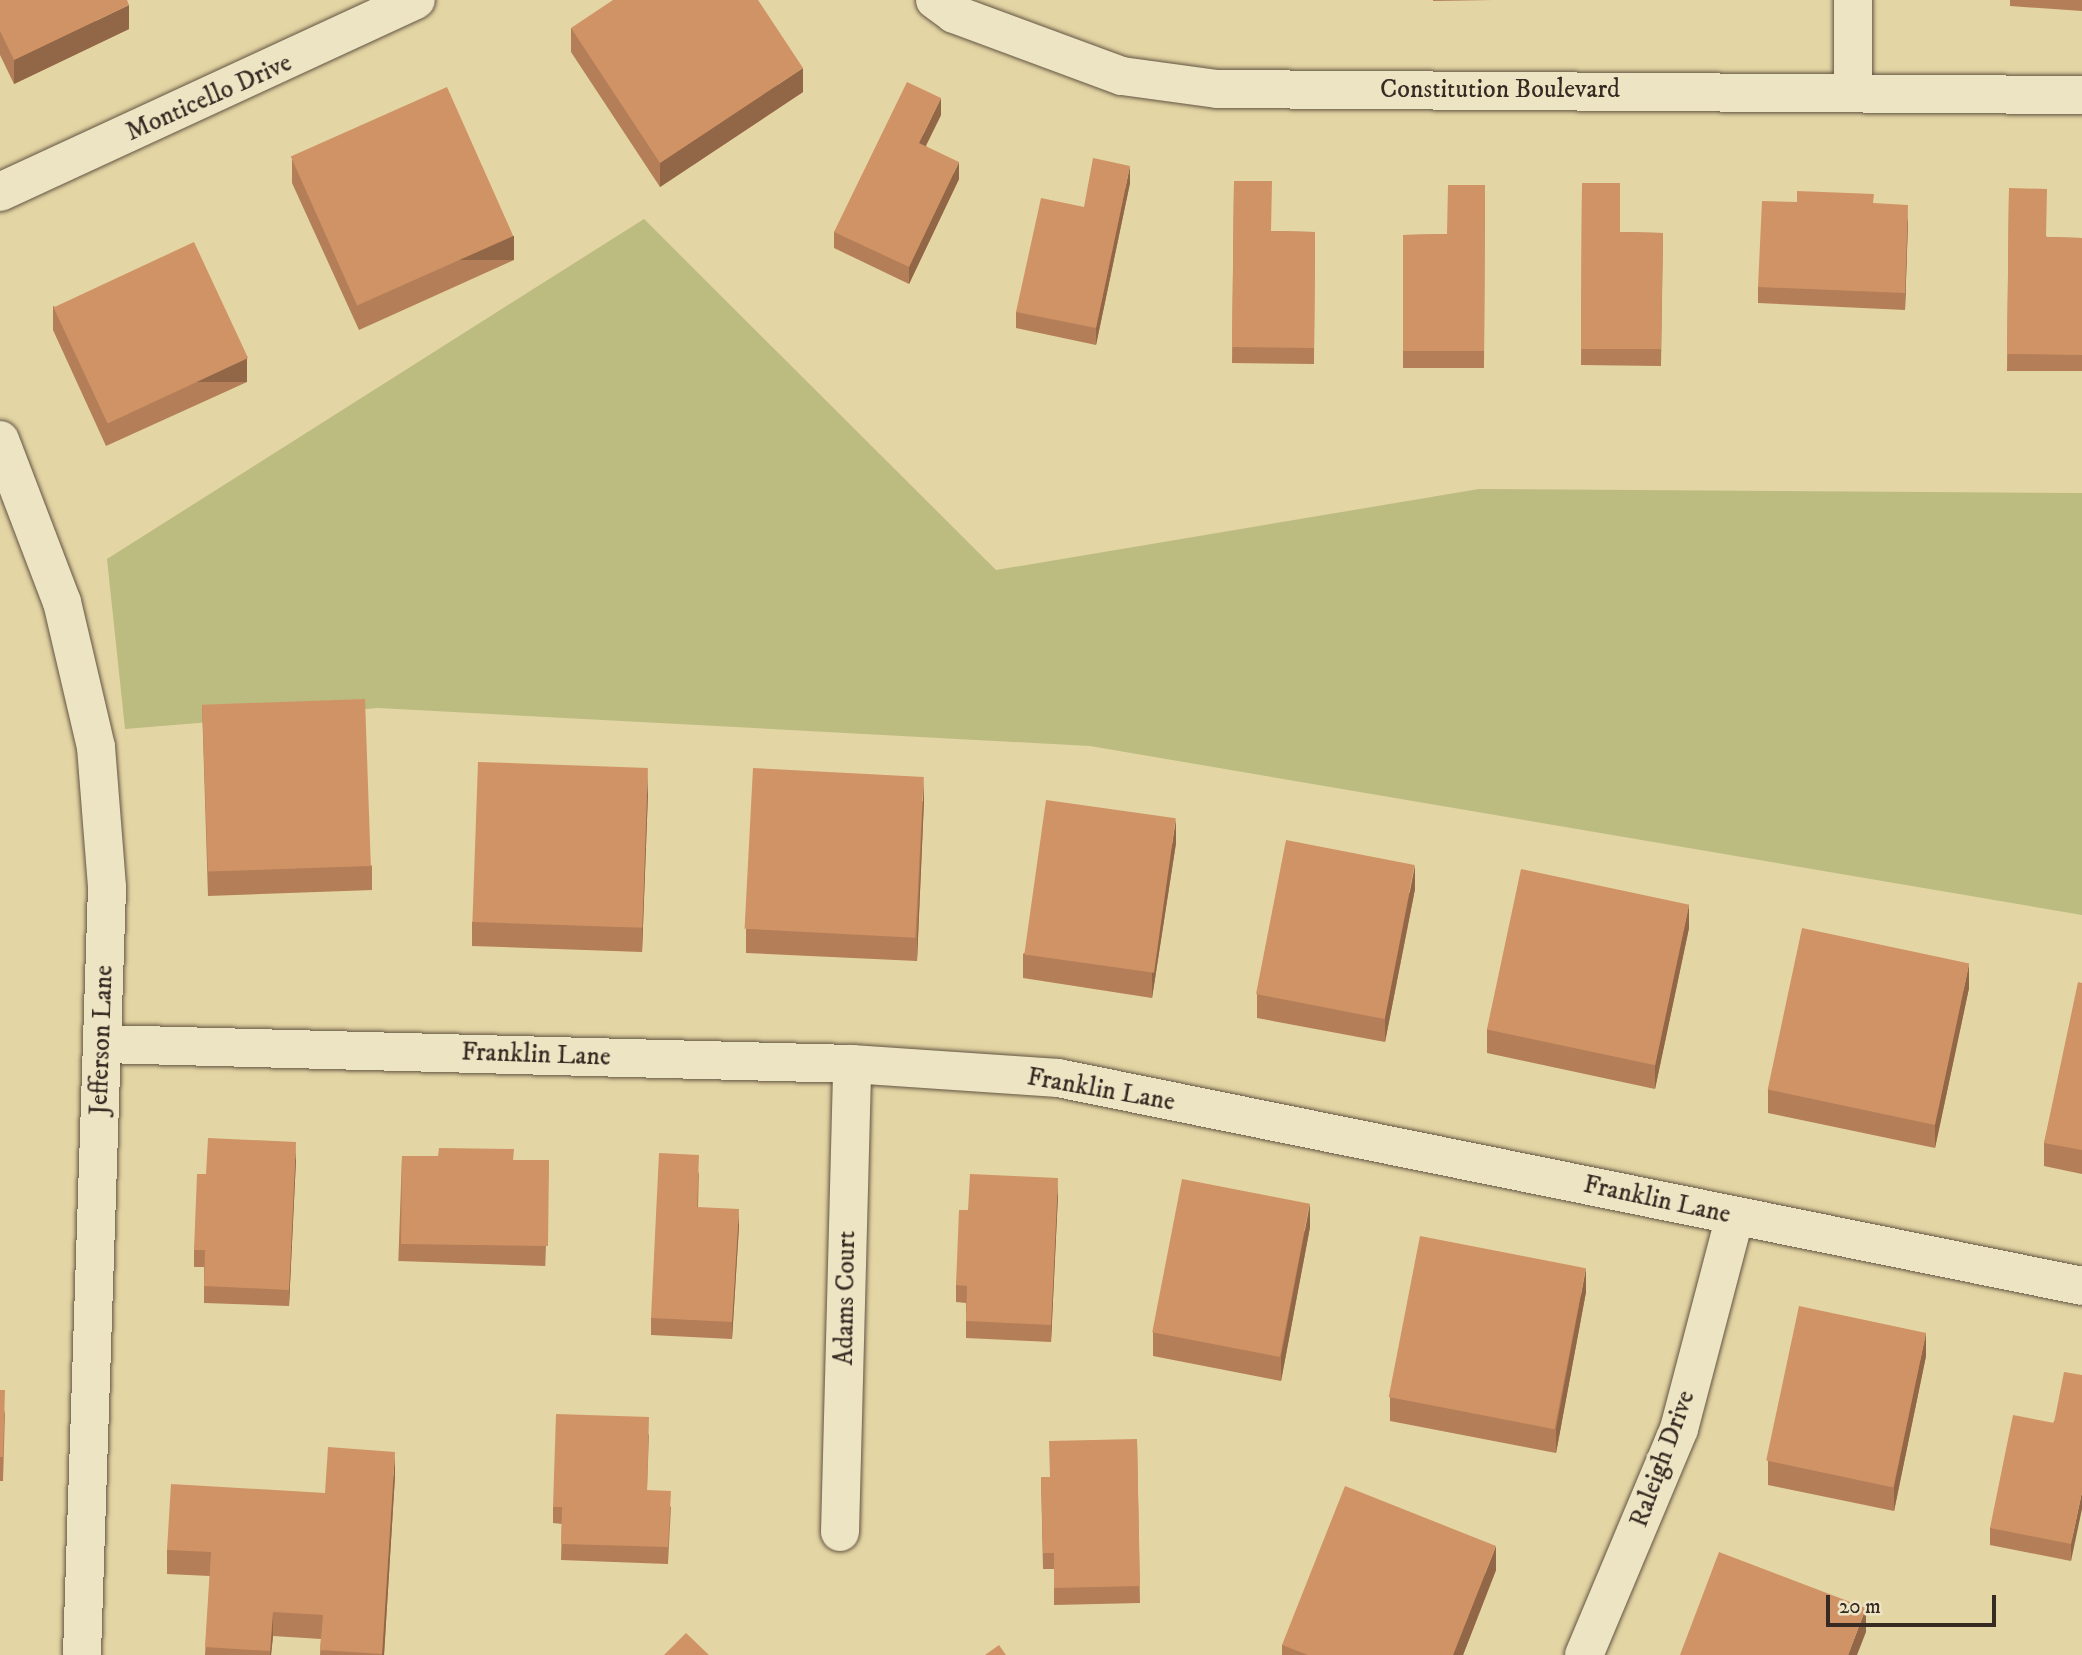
<!DOCTYPE html>
<style>
body{margin:0}
#map{position:relative;width:2082px;height:1655px;overflow:hidden;background:#e4d5a4;font-family:"IM FELL DW Pica",serif}
div>[style]{position:absolute}
.green>*{inset:0;background:#bcbb80}
.roads{filter:drop-shadow(0 0 2px #625542) drop-shadow(0 0 2px #625542)}
.street>*{height:38px;margin:-19px;padding:0 19px;transform-origin:19px;border-radius:19px;background:#ede4c4}
.wall>*{inset:0;background:#b37e58;transform-origin:0 0}
.shaded-wall>*{inset:0;background:#926747;transform-origin:0 0}
.building>*{inset:0;background:#d09366;transform-origin:0 0}
span{translate:-50% -50%;white-space:nowrap;text-align:center;line-height:1.15;-webkit-text-stroke:7px #ede4c4;paint-order:stroke}
.street-label{font-size:26px;color:#362a22}
.scale{position:absolute;left:1826px;top:1595px;width:170px;height:32px;box-sizing:border-box;border:4px solid #362a22;border-top:0;padding-left:9px;font-size:21px;line-height:24px;white-space:nowrap;color:#362a22;-webkit-text-stroke:5px #ede4c4;paint-order:stroke}
</style>
<div id="map">
<div class="green">
<i style="clip-path:polygon(644px 219px,996px 570px,1479px 489px,2082px 493px,2082px 915px,1090px 746px,378px 708px,125px 729px,107px 559px)"></i>
</div>
<div class="roads">
<div class="street">
<i style="left:935px;top:0;width:24px;rotate:36deg"></i>
<i style="left:954px;top:14px;width:179px;rotate:20.3deg"></i>
<i style="left:1122px;top:76px;width:96px;rotate:7.8deg"></i>
<i style="left:1217px;top:89px;width:865px;rotate:0.4deg"></i>
<i style="left:1853px;top:90px;width:90px;rotate:-90deg"></i>
<i style="left:0;top:192px;width:458px;rotate:-24.8deg"></i>
<i style="left:0;top:440px;width:173px;rotate:69.1deg"></i>
<i style="left:62px;top:602px;width:149px;rotate:76.8deg"></i>
<i style="left:96px;top:747px;width:141px;rotate:85.5deg"></i>
<i style="left:107px;top:888px;width:767px;rotate:91.87deg"></i>
<i style="left:103px;top:1044px;width:749px;rotate:1.53deg"></i>
<i style="left:852px;top:1064px;width:206px;rotate:3.9deg"></i>
<i style="left:1058px;top:1078px;width:1045px;rotate:11.48deg"></i>
<i style="left:840px;top:1532px;width:468px;rotate:-88.5deg"></i>
<i style="left:1584px;top:1655px;width:245px;rotate:-67.2deg"></i>
<i style="left:1679px;top:1429px;width:220px;rotate:-75.3deg"></i>
</div>
</div>
<div class="wall">
<i style="clip-path:polygon(0 0,129px 29px,14px 84px,0 55px)"></i>
<i style="clip-path:polygon(1433px 0,1493px 0,1433px 1px)"></i>
<i style="clip-path:polygon(2010px 0,2082px 0,2082px 11px,2010px 6px)"></i>
<i style="clip-path:polygon(571px 28px,803px 92px,660px 187px,571px 52px)"></i>
<i style="clip-path:polygon(941px 115px,926px 146px,959px 179px,909px 284px,834px 248px,834px 232px)"></i>
<i style="clip-path:polygon(292px 159px,514px 260px,359px 330px,292px 183px)"></i>
<i style="clip-path:polygon(1234px 181px,1271px 231px,1315px 232px,1314px 364px,1232px 363px)"></i>
<i style="clip-path:polygon(1130px 183px,1096px 345px,1016px 328px,1016px 312px)"></i>
<i style="clip-path:polygon(1582px 183px,1620px 232px,1663px 233px,1661px 366px,1581px 365px)"></i>
<i style="clip-path:polygon(1485px 185px,1484px 368px,1403px 368px,1403px 235px,1447px 234px)"></i>
<i style="clip-path:polygon(2009px 188px,2047px 237px,2082px 238px,2082px 371px,2007px 371px)"></i>
<i style="clip-path:polygon(1797px 202px,1874px 203px,1908px 221px,1905px 310px,1758px 303px,1758px 287px)"></i>
<i style="clip-path:polygon(53px 306px,247px 382px,106px 446px,53px 330px)"></i>
<i style="clip-path:polygon(202px 705px,372px 866px,372px 890px,208px 896px)"></i>
<i style="clip-path:polygon(648px 793px,642px 952px,472px 946px,472px 922px)"></i>
<i style="clip-path:polygon(924px 800px,917px 961px,746px 953px,746px 929px)"></i>
<i style="clip-path:polygon(1176px 843px,1152px 998px,1023px 978px,1023px 954px)"></i>
<i style="clip-path:polygon(1415px 889px,1385px 1042px,1257px 1018px,1257px 994px)"></i>
<i style="clip-path:polygon(1689px 928px,1655px 1089px,1487px 1053px,1487px 1029px)"></i>
<i style="clip-path:polygon(2082px 983px,2082px 1174px,2044px 1166px,2044px 1143px)"></i>
<i style="clip-path:polygon(1969px 988px,1935px 1148px,1768px 1113px,1768px 1089px)"></i>
<i style="left:402px;top:1156px;width:147px;height:105px;rotate:2deg"></i>
<i style="clip-path:polygon(296px 1159px,289px 1306px,204px 1303px,204px 1267px,194px 1267px,194px 1250px,206px 1174px)"></i>
<i style="clip-path:polygon(699px 1171px,698px 1208px,739px 1226px,732px 1339px,651px 1335px,651px 1318px)"></i>
<i style="clip-path:polygon(1058px 1195px,1051px 1342px,966px 1338px,966px 1303px,956px 1302px,956px 1285px,968px 1210px)"></i>
<i style="clip-path:polygon(1310px 1227px,1281px 1381px,1153px 1356px,1153px 1332px)"></i>
<i style="clip-path:polygon(1586px 1292px,1556px 1453px,1390px 1421px,1390px 1397px)"></i>
<i style="clip-path:polygon(1926px 1356px,1894px 1511px,1768px 1485px,1768px 1461px)"></i>
<i style="clip-path:polygon(2082px 1375px,2071px 1561px,1990px 1545px,1990px 1528px)"></i>
<i style="clip-path:polygon(0 1390px,5px 1414px,3px 1481px,0 1481px)"></i>
<i style="clip-path:polygon(649px 1434px,647px 1490px,671px 1507px,668px 1564px,561px 1560px,562px 1524px,553px 1523px,553px 1507px)"></i>
<i style="clip-path:polygon(1137px 1439px,1140px 1603px,1054px 1605px,1054px 1569px,1043px 1569px,1041px 1477px,1050px 1477px)"></i>
<i style="clip-path:polygon(395px 1476px,384px 1655px,320px 1655px,321px 1639px,273px 1636px,271px 1655px,205px 1655px,210px 1576px,167px 1574px,167px 1550px,325px 1493px)"></i>
<i style="clip-path:polygon(1496px 1570px,1463px 1655px,1282px 1655px,1282px 1645px)"></i>
</div>
<div class="shaded-wall">
<i style="clip-path:polygon(129px 5px,129px 29px,14px 84px,14px 60px)"></i>
<i style="clip-path:polygon(803px 68px,803px 92px,660px 187px,660px 163px)"></i>
<i style="clip-path:polygon(941px 98px,941px 115px,919px 159px,919px 143px)"></i>
<i style="clip-path:polygon(959px 162px,959px 179px,909px 284px,909px 267px)"></i>
<i style="clip-path:polygon(1130px 166px,1130px 183px,1096px 345px,1096px 328px)"></i>
<i style="clip-path:polygon(1908px 205px,1908px 221px,1905px 310px,1905px 293px)"></i>
<i style="left:514px;top:236px;width:24px;height:170px;rotate:90deg"></i>
<i style="left:247px;top:358px;width:24px;height:155px;rotate:90deg"></i>
<i style="clip-path:polygon(648px 769px,648px 793px,642px 952px,642px 928px)"></i>
<i style="clip-path:polygon(924px 776px,924px 800px,917px 961px,917px 937px)"></i>
<i style="clip-path:polygon(1176px 819px,1176px 843px,1152px 998px,1152px 974px)"></i>
<i style="clip-path:polygon(1415px 865px,1415px 889px,1385px 1042px,1385px 1018px)"></i>
<i style="clip-path:polygon(1689px 904px,1689px 928px,1655px 1089px,1655px 1065px)"></i>
<i style="clip-path:polygon(1969px 964px,1969px 988px,1935px 1148px,1935px 1124px)"></i>
<i style="clip-path:polygon(296px 1142px,296px 1159px,289px 1306px,289px 1290px)"></i>
<i style="clip-path:polygon(1058px 1178px,1058px 1195px,1051px 1342px,1051px 1325px)"></i>
<i style="clip-path:polygon(1310px 1203px,1310px 1227px,1281px 1381px,1281px 1357px)"></i>
<i style="clip-path:polygon(739px 1209px,739px 1226px,732px 1339px,732px 1322px)"></i>
<i style="clip-path:polygon(1586px 1268px,1586px 1292px,1556px 1453px,1556px 1429px)"></i>
<i style="clip-path:polygon(1926px 1332px,1926px 1356px,1894px 1511px,1894px 1487px)"></i>
<i style="clip-path:polygon(395px 1452px,395px 1476px,384px 1655px,382px 1655px)"></i>
<i style="clip-path:polygon(2082px 1492px,2082px 1509px,2071px 1561px,2071px 1544px)"></i>
<i style="clip-path:polygon(1496px 1546px,1496px 1570px,1463px 1655px,1453px 1655px)"></i>
<i style="clip-path:polygon(1866px 1608px,1866px 1632px,1857px 1655px,1848px 1655px)"></i>
<i style="clip-path:polygon(273px 1612px,273px 1636px,271px 1655px,270px 1655px)"></i>
</div>
<div class="building">
<i style="clip-path:polygon(0 0,127px 0,129px 5px,14px 60px,0 31px)"></i>
<i style="clip-path:polygon(613px 0,758px 0,803px 68px,660px 163px,571px 28px)"></i>
<i style="clip-path:polygon(907px 82px,941px 98px,919px 143px,959px 162px,909px 267px,834px 232px)"></i>
<i style="left:447px;top:87px;width:163px;height:171px;rotate:66deg"></i>
<i style="clip-path:polygon(1093px 158px,1130px 166px,1096px 328px,1016px 312px,1041px 198px,1084px 207px)"></i>
<i style="clip-path:polygon(1234px 181px,1272px 181px,1271px 231px,1315px 232px,1314px 348px,1232px 347px)"></i>
<i style="clip-path:polygon(1582px 183px,1620px 183px,1620px 232px,1663px 233px,1661px 349px,1581px 349px)"></i>
<i style="clip-path:polygon(1448px 185px,1485px 185px,1484px 351px,1403px 351px,1403px 235px,1447px 234px)"></i>
<i style="clip-path:polygon(2009px 188px,2047px 189px,2046px 237px,2082px 238px,2082px 355px,2007px 354px)"></i>
<i style="clip-path:polygon(1797px 191px,1874px 194px,1873px 203px,1908px 205px,1905px 293px,1758px 287px,1762px 201px,1797px 202px)"></i>
<i style="left:194px;top:242px;width:128px;height:155px;rotate:65deg"></i>
<i style="left:365px;top:699px;width:167px;height:163px;rotate:88deg"></i>
<i style="left:478px;top:762px;width:170px;height:160px;rotate:2deg"></i>
<i style="left:753px;top:768px;width:171px;height:161px;rotate:3deg"></i>
<i style="left:1046px;top:800px;width:131px;height:156px;rotate:8deg"></i>
<i style="left:1286px;top:840px;width:131px;height:157px;rotate:11deg"></i>
<i style="left:1521px;top:869px;width:172px;height:164px;rotate:12deg"></i>
<i style="left:1802px;top:928px;width:171px;height:165px;rotate:12deg"></i>
<i style="clip-path:polygon(2078px 982px,2082px 983px,2082px 1150px,2044px 1143px)"></i>
<i style="clip-path:polygon(208px 1138px,296px 1142px,289px 1290px,204px 1286px,205px 1250px,194px 1250px,197px 1174px,206px 1174px)"></i>
<i style="clip-path:polygon(439px 1148px,514px 1149px,513px 1160px,549px 1160px,548px 1246px,401px 1244px,402px 1156px,438px 1156px)"></i>
<i style="clip-path:polygon(659px 1153px,699px 1155px,697px 1207px,739px 1209px,732px 1322px,651px 1318px)"></i>
<i style="clip-path:polygon(970px 1174px,1058px 1178px,1051px 1325px,966px 1321px,967px 1286px,956px 1285px,959px 1210px,968px 1210px)"></i>
<i style="left:1182px;top:1179px;width:130px;height:156px;rotate:11deg"></i>
<i style="left:1420px;top:1236px;width:169px;height:164px;rotate:11deg"></i>
<i style="left:1799px;top:1306px;width:130px;height:158px;rotate:12deg"></i>
<i style="clip-path:polygon(2064px 1372px,2082px 1375px,2082px 1492px,2071px 1544px,1990px 1528px,2013px 1415px,2054px 1423px)"></i>
<i style="clip-path:polygon(0 1390px,5px 1390px,3px 1457px,0 1457px)"></i>
<i style="clip-path:polygon(556px 1414px,649px 1417px,647px 1490px,671px 1491px,668px 1547px,561px 1544px,562px 1507px,553px 1507px)"></i>
<i style="clip-path:polygon(1137px 1439px,1140px 1586px,1054px 1588px,1054px 1553px,1043px 1553px,1041px 1477px,1050px 1477px,1049px 1441px)"></i>
<i style="clip-path:polygon(328px 1447px,395px 1452px,382px 1654px,320px 1650px,323px 1615px,273px 1612px,270px 1651px,205px 1647px,211px 1552px,167px 1550px,171px 1484px,325px 1493px)"></i>
<i style="clip-path:polygon(1345px 1486px,1496px 1546px,1453px 1655px,1308px 1655px,1282px 1645px)"></i>
<i style="clip-path:polygon(1719px 1552px,1866px 1608px,1848px 1655px,1680px 1655px)"></i>
<i style="clip-path:polygon(686px 1633px,709px 1655px,664px 1655px)"></i>
<i style="clip-path:polygon(999px 1645px,1006px 1655px,985px 1655px)"></i>
</div>
<div class="street-label">
<span style="left:1500px;top:90px">Constitution Boulevard</span>
<span style="left:209px;top:98px;rotate:-24deg">Monticello Drive</span>
<span style="left:102px;top:1040px;rotate:-88deg">Jefferson Lane</span>
<span style="left:536px;top:1055px;rotate:2deg">Franklin Lane</span>
<span style="left:1101px;top:1090px;rotate:10deg">Franklin Lane</span>
<span style="left:1657px;top:1200px;rotate:12deg">Franklin Lane</span>
<span style="left:846px;top:1298px;rotate:-89deg">Adams Court</span>
<span style="left:1663px;top:1459px;rotate:-70deg">Raleigh Drive</span>
</div>
<div class="scale">20 m</div>
</div>
